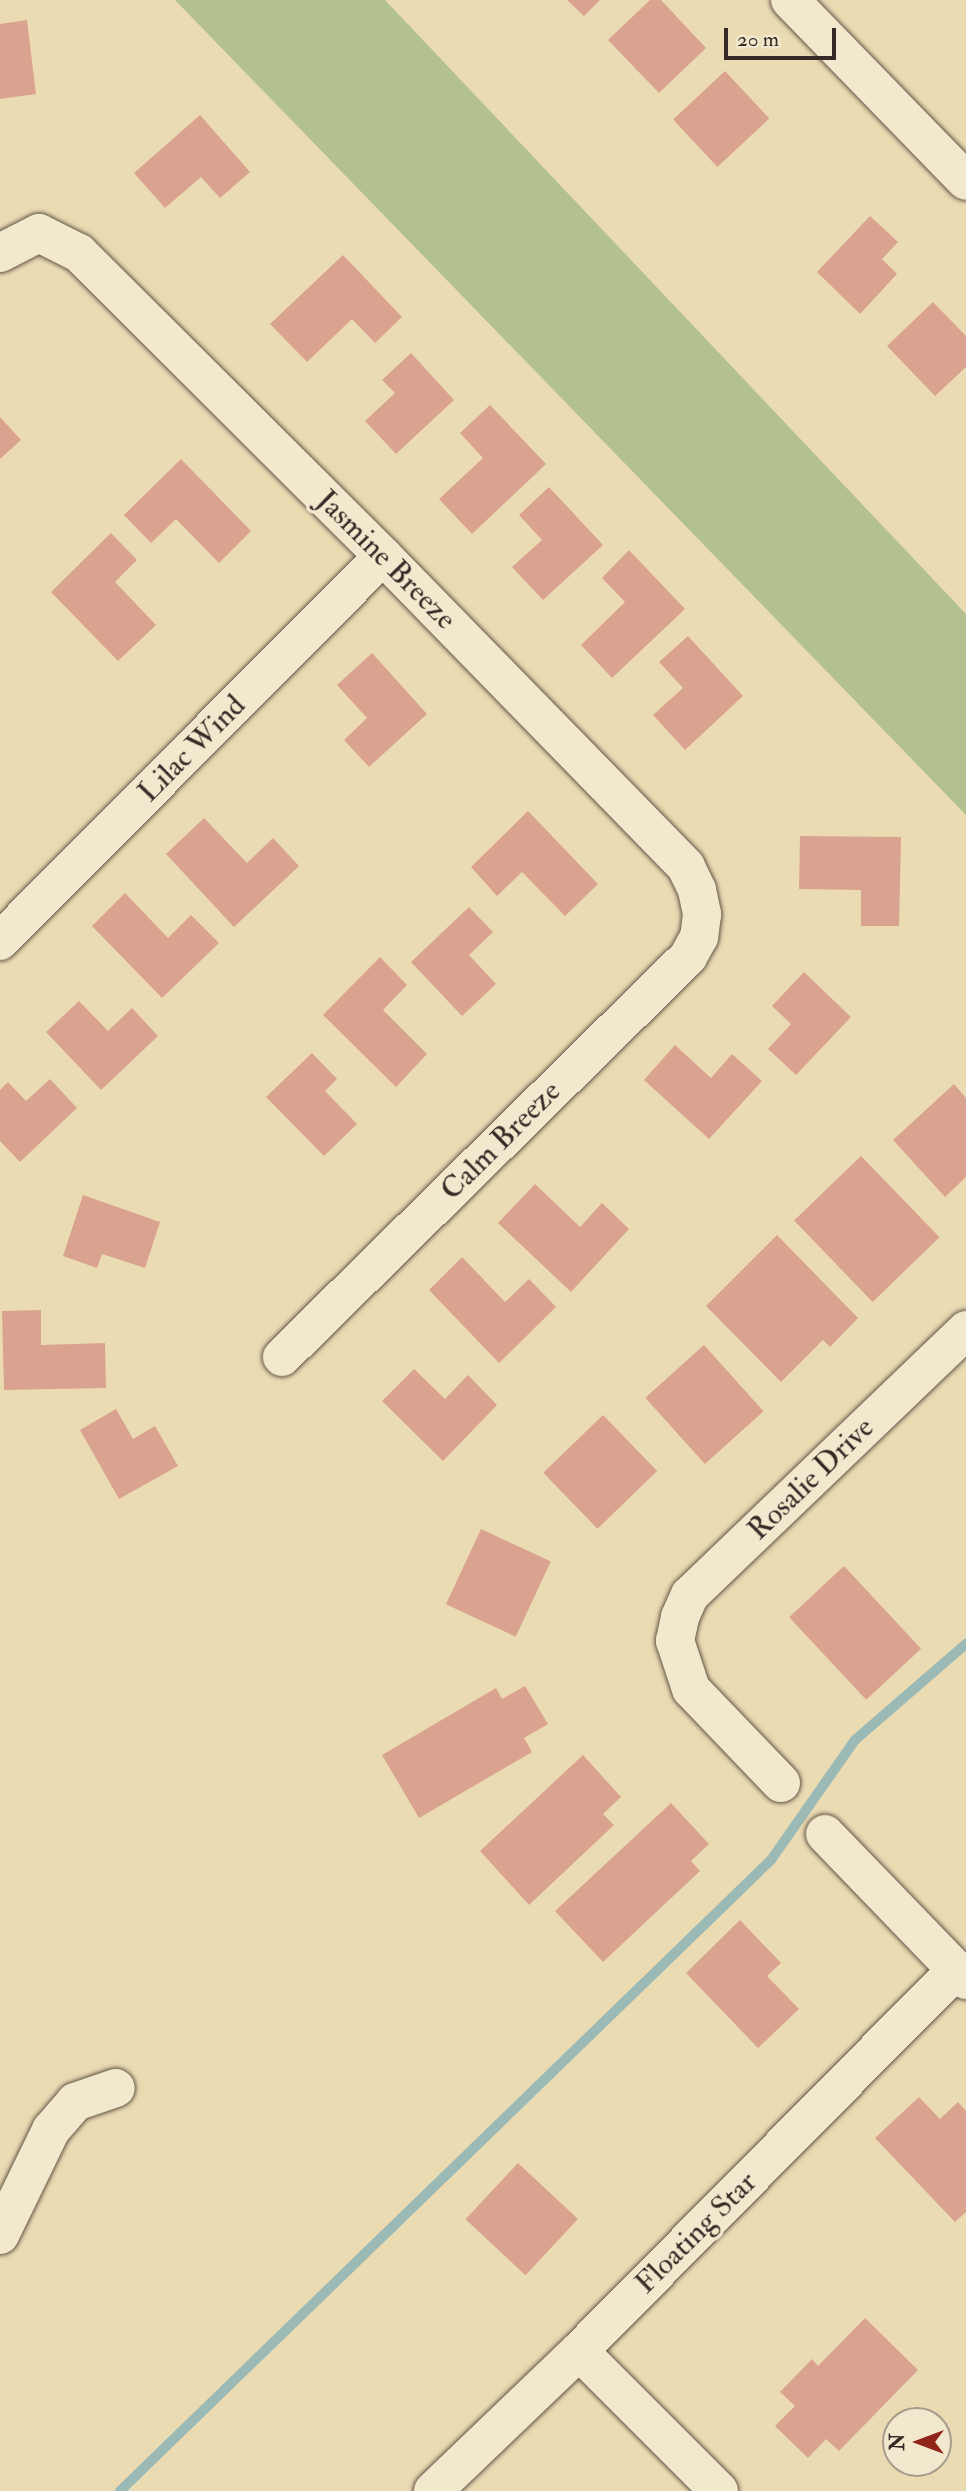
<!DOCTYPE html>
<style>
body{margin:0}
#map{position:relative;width:966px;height:2491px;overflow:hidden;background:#ebdbb3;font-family:"IM FELL Double Pica",serif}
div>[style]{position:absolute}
.green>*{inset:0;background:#b3c190}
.stream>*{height:10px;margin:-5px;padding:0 5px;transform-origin:5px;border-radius:5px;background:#9bb9b5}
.building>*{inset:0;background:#daa38f;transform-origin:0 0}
.roads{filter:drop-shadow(0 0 2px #645649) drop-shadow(0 0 2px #645649)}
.minor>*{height:38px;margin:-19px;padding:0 19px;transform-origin:19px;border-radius:19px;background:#f2e8ce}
span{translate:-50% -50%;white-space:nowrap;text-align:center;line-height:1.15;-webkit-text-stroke:7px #f2e8ce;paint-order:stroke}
.street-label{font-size:30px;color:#372a26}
.north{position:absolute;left:882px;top:2407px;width:70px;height:70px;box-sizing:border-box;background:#f2e8ce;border:2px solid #a79c8b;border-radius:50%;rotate:270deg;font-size:19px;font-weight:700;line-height:28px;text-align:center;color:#372a26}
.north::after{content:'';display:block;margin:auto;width:24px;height:32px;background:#8f2418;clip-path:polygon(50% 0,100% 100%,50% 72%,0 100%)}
.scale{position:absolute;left:724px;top:28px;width:112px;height:32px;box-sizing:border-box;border:4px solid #372a26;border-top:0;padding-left:9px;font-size:21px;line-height:24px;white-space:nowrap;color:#372a26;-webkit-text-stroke:5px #f2e8ce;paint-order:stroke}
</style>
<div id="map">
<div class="green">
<i style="clip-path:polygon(175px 0,385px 0,966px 614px,966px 815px)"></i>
</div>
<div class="stream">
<i style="left:120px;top:2491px;width:907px;rotate:-44.11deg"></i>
<i style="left:771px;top:1860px;width:146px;rotate:-55deg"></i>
<i style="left:855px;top:1740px;width:147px;rotate:-40.9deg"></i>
</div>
<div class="building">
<i style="clip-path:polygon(567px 0,600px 0,584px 16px)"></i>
<i style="clip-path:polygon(650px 0,661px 0,706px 48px,659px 93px,608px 40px)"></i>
<i style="clip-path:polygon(27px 20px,36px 94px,0 99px,0 24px)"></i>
<i style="left:725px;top:71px;width:65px;height:71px;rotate:47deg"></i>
<i style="clip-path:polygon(200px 115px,250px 172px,220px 198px,201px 177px,165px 208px,134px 173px)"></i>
<i style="clip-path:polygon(870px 216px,898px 242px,882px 259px,897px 274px,860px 314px,817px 272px)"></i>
<i style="clip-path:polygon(343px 255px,402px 317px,375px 343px,352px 319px,307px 362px,270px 324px)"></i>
<i style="clip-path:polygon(933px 302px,966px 336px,966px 367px,935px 396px,887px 346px)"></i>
<i style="clip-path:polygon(411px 353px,454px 400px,396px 454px,365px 421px,395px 393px,382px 380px)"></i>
<i style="clip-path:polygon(490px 405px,546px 464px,472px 534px,439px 499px,483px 458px,460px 433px)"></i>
<i style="clip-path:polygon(0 417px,21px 440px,0 459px)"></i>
<i style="clip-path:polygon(181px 459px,251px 531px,219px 563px,176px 519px,151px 543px,124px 515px)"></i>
<i style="clip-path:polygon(549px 487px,603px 545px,543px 600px,512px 567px,542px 540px,519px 515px)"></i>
<i style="clip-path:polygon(111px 533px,137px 560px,115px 582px,156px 625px,118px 661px,51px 592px)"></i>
<i style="clip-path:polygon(629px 550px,685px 609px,612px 678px,581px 645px,625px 602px,602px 578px)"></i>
<i style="clip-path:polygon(688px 636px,743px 696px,685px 750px,653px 715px,683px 688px,659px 662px)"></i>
<i style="clip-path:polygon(372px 653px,427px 714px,369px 767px,344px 740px,367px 718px,337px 685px)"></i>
<i style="clip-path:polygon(528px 811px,598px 884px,565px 916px,522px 872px,497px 896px,471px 867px)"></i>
<i style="clip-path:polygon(204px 818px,247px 863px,273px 838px,299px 866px,234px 927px,166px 854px)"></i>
<i style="clip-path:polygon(800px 836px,901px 837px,899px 926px,861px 926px,861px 890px,799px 889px)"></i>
<i style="clip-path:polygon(125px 893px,168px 938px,191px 915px,219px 943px,162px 998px,92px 926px)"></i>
<i style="clip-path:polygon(469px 907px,493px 932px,469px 955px,496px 984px,462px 1016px,411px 962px)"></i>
<i style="clip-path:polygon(380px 957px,407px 985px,383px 1010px,427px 1054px,396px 1087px,323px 1015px)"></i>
<i style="clip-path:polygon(804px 972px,851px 1017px,796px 1075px,768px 1049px,791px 1024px,772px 1006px)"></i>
<i style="clip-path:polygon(79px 1001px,108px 1031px,132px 1008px,158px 1036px,101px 1090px,46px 1032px)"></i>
<i style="clip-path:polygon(675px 1045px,711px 1078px,732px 1054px,762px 1081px,709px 1139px,644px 1080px)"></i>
<i style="clip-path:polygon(312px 1053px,337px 1079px,325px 1091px,357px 1124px,324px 1156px,266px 1097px)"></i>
<i style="clip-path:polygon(50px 1079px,77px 1108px,20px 1162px,0 1141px,0 1090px,8px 1082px,26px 1101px)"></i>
<i style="clip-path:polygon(954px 1084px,966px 1098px,966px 1177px,945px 1197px,893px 1140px)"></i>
<i style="left:861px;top:1156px;width:113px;height:93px;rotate:46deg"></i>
<i style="clip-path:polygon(535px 1184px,580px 1227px,602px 1203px,629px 1229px,571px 1292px,498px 1223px)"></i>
<i style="clip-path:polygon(83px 1195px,160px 1222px,145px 1268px,102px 1254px,97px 1268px,63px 1256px)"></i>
<i style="clip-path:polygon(777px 1235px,858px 1318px,830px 1347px,823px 1340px,781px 1382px,706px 1306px)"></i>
<i style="clip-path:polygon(462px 1257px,505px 1302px,529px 1279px,556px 1307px,499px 1363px,429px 1290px)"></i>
<i style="clip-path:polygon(41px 1310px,41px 1345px,105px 1343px,106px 1388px,4px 1390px,2px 1311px)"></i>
<i style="left:704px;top:1345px;width:89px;height:79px;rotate:48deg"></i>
<i style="clip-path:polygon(414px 1369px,445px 1399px,468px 1375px,497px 1405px,443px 1461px,382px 1401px)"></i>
<i style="clip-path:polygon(116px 1409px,133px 1439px,155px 1426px,178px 1466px,119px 1499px,80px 1430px)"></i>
<i style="left:603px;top:1415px;width:78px;height:83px;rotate:46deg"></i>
<i style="left:481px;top:1529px;width:77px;height:83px;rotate:25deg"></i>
<i style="left:844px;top:1566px;width:113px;height:75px;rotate:47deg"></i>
<i style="clip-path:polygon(525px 1686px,548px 1724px,524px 1738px,532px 1752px,419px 1818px,382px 1755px,496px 1688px,502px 1699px)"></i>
<i style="clip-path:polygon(583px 1755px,621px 1797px,603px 1814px,614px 1825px,529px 1905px,480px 1851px)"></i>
<i style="clip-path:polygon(671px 1803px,709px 1844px,691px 1861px,700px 1871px,603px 1962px,555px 1911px)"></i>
<i style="clip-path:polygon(740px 1920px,781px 1963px,767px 1976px,799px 2009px,758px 2048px,686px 1973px)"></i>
<i style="clip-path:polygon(919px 2097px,940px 2119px,958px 2102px,966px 2111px,966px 2212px,955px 2222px,875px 2138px)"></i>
<i style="left:518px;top:2163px;width:82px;height:77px;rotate:43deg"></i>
<i style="clip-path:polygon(865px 2318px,918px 2370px,839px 2451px,826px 2439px,808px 2458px,775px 2426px,795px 2406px,780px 2392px,812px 2359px,818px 2366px)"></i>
</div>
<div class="roads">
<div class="minor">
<i style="left:790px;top:0;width:252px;rotate:45.8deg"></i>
<i style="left:0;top:253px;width:44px;rotate:-27.1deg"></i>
<i style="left:39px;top:233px;width:45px;rotate:26.6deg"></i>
<i style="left:79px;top:253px;width:429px;rotate:44.9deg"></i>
<i style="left:383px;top:556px;width:434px;rotate:45.7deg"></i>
<i style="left:686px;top:867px;width:25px;rotate:64deg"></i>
<i style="left:697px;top:890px;width:25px;rotate:78deg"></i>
<i style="left:702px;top:914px;width:23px;rotate:97deg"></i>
<i style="left:699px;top:937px;width:23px;rotate:119deg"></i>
<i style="left:688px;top:957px;width:570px;rotate:135.43deg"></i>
<i style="left:0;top:941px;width:543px;rotate:-45.15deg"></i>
<i style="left:781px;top:1783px;width:130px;rotate:-133.8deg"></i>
<i style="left:691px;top:1689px;width:51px;rotate:-108.4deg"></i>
<i style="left:675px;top:1641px;width:25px;rotate:-78deg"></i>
<i style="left:680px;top:1617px;width:24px;rotate:-66deg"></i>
<i style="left:690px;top:1595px;width:383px;rotate:-43.8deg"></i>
<i style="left:825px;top:1834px;width:203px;rotate:46deg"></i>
<i style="left:0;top:2235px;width:117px;rotate:-64.1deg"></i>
<i style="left:51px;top:2130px;width:37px;rotate:-49deg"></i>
<i style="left:75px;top:2102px;width:43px;rotate:-18.9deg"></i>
<i style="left:579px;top:2351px;width:198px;rotate:45deg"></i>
<i style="left:433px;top:2491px;width:202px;rotate:-43.8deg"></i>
<i style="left:579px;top:2351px;width:536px;rotate:-45.3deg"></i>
</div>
</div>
<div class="street-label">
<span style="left:386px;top:560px;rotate:45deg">Jasmine Breeze</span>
<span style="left:192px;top:749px;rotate:-45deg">Lilac Wind</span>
<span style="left:501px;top:1141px;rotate:-45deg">Calm Breeze</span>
<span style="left:811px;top:1479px;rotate:-44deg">Rosalie Drive</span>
<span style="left:696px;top:2233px;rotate:-45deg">Floating Star</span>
</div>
<div class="north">N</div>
<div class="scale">20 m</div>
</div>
